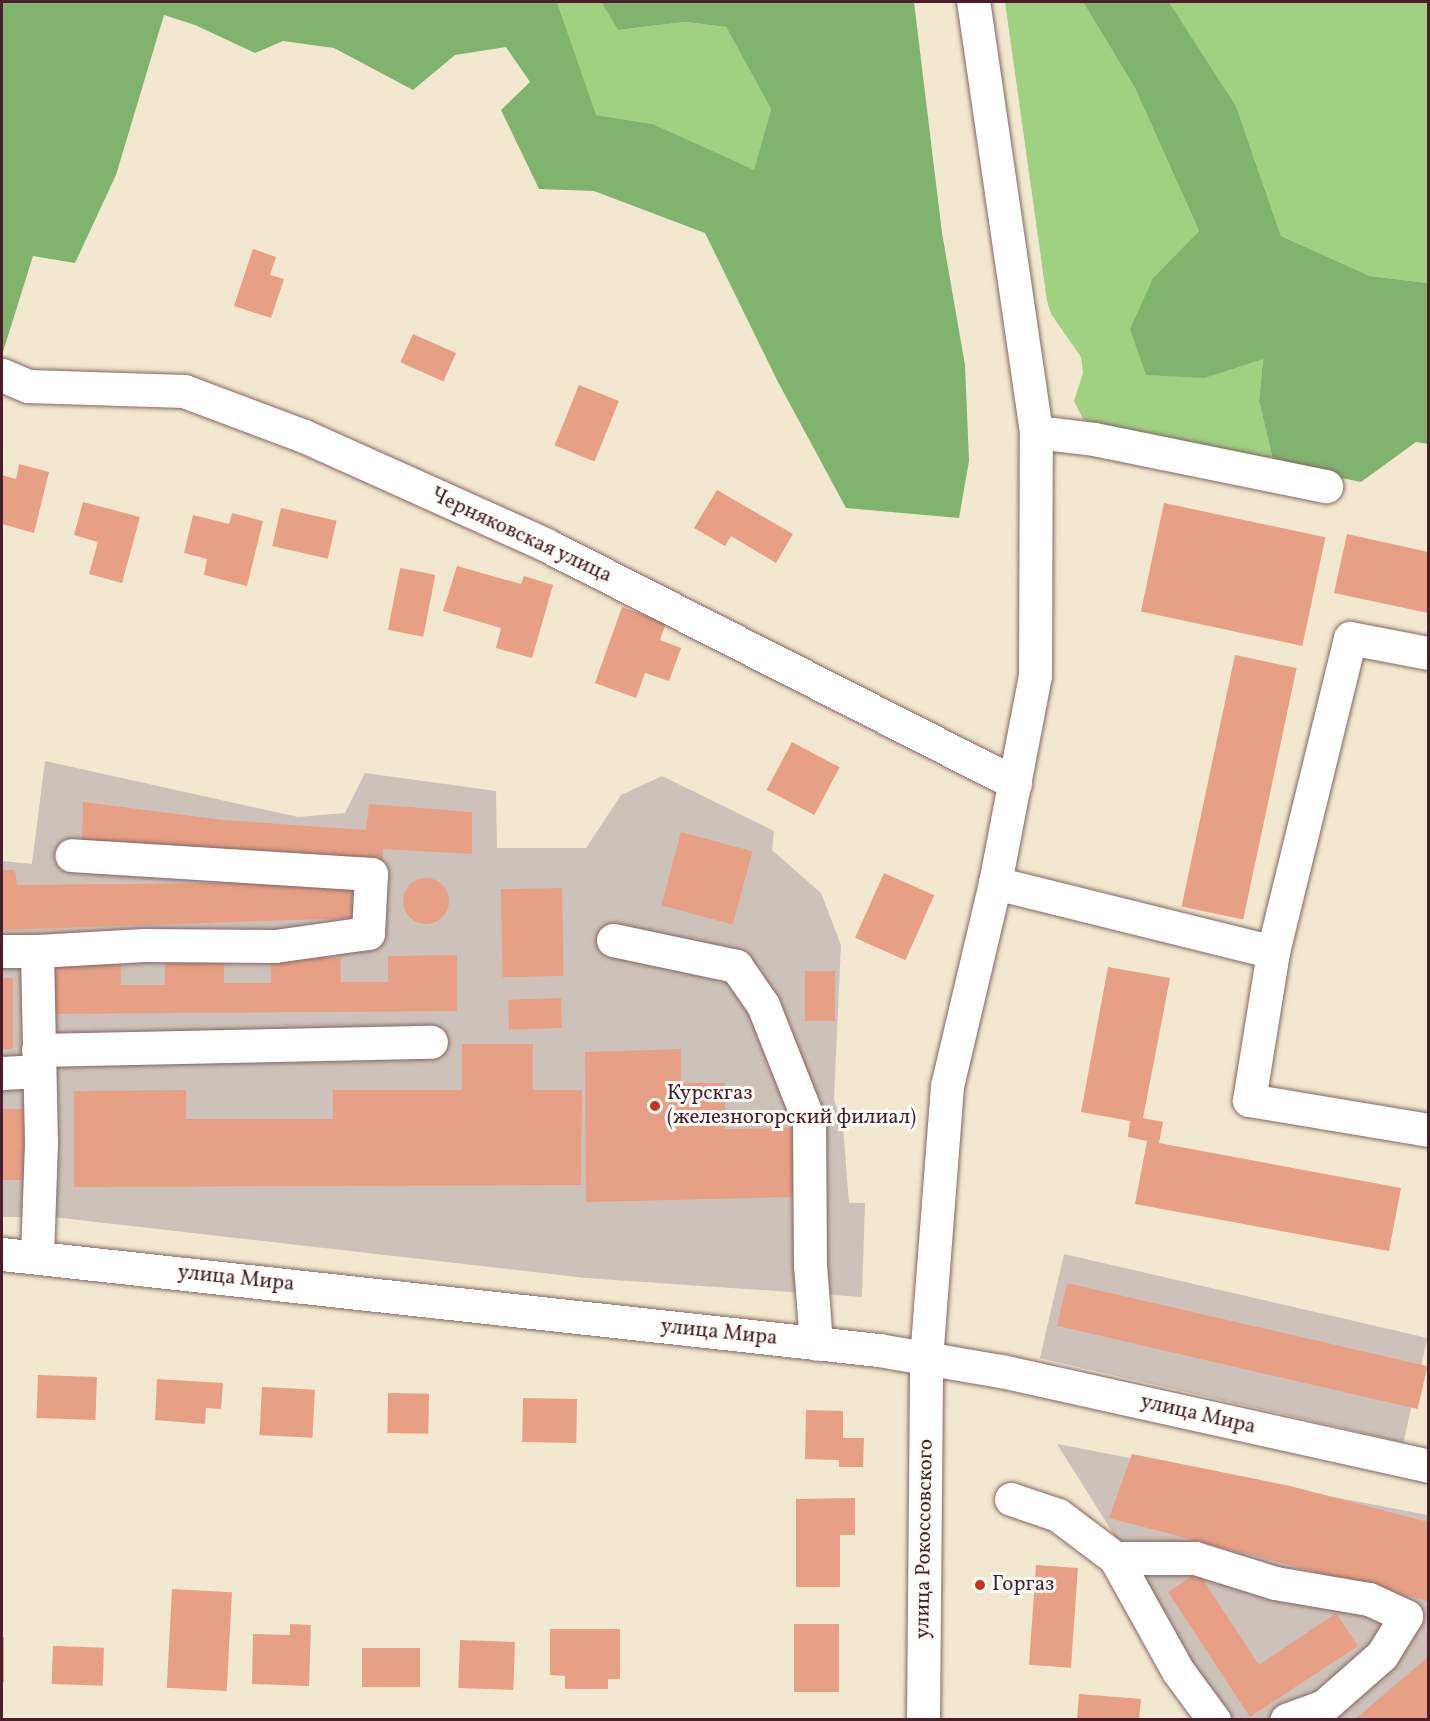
<!DOCTYPE html>
<meta charset="utf-8">
<style>
body{margin:0}
#map{position:relative;width:1430px;height:1721px;overflow:hidden;background:#f2e8cf;font-family:Vollkorn,serif}
div>[style]{position:absolute}
.industrial>*{inset:0;background:#cdc2b9;transform-origin:0 0}
.green>*{inset:0;background:#a0d180}
.forest>*{inset:0;background:#80b36e}
.building>*{inset:0;background:#e7a085;transform-origin:0 0}
.round{border-radius:50%}
.roads{filter:drop-shadow(0 0 2px #856564) drop-shadow(0 0 2px #856564)}
.minor>*{height:33px;margin:-16.5px;padding:0 16.5px;transform-origin:16.5px;border-radius:16.5px;background:#fff}
.major>*{height:33px;margin:-16.5px;padding:0 16.5px;transform-origin:16.5px;border-radius:16.5px;background:#fff}
.dots>*{width:16px;height:16px;translate:-50% -50%;box-sizing:border-box;border:3px solid #fdfcf7;border-radius:50%}
span{translate:-50% -50%;white-space:nowrap;text-align:center;line-height:1.15;-webkit-text-stroke:6px #fdfcf7;paint-order:stroke}
.street-label{font-size:21px;color:#4a1f2b}
.poi-label{font-size:21px;color:#4a1f2b}
.left{translate:0 -50%;text-align:left}
.frame{position:absolute;inset:0;border:3px solid #4a1f2b;pointer-events:none}
</style>
<div id="map">
<div class="industrial">
<i style="clip-path:polygon(45px 761px,298px 817px,345px 813px,365px 773px,496px 791px,497px 848px,586px 848px,621px 795px,662px 776px,774px 831px,772px 850px,821px 893px,841px 945px,834px 1099px,843px 1127px,849px 1203px,865px 1203px,862px 1297px,586px 1278px,53px 1217px,2px 1217px,2px 861px,32px 864px)"></i>
<i style="left:1064px;top:1254px;width:373px;height:107px;rotate:13deg"></i>
<i style="clip-path:polygon(1057px 1444px,1428px 1515px,1428px 1719px,1205px 1719px,1160px 1608px)"></i>
</div>
<div class="green">
<i style="clip-path:polygon(557px 2px,601px 2px,618px 30px,685px 22px,726px 27px,771px 109px,754px 171px,653px 124px,595px 115px)"></i>
<i style="clip-path:polygon(1005px 2px,1083px 2px,1135px 88px,1199px 231px,1153px 278px,1205px 378px,1263px 358px,1259px 401px,1274px 464px,1100px 431px,1083px 419px,1074px 401px,1083px 373px,1081px 357px,1051px 314px,1047px 301px)"></i>
<i style="clip-path:polygon(1169px 2px,1428px 2px,1428px 283px,1370px 276px,1281px 236px,1236px 106px)"></i>
</div>
<div class="forest">
<i style="clip-path:polygon(2px 2px,557px 2px,596px 115px,653px 124px,754px 170px,771px 109px,726px 27px,685px 22px,618px 30px,601px 2px,914px 2px,942px 233px,965px 365px,969px 461px,959px 518px,846px 508px,778px 382px,705px 233px,594px 191px,539px 189px,501px 110px,530px 82px,506px 47px,455px 55px,413px 90px,334px 48px,283px 41px,255px 53px,195px 25px,164px 15px,116px 175px,75px 263px,33px 256px,2px 355px)"></i>
<i style="clip-path:polygon(1083px 2px,1169px 2px,1236px 106px,1281px 236px,1370px 276px,1428px 283px,1428px 444px,1416px 442px,1361px 482px,1274px 464px,1259px 401px,1263px 359px,1205px 378px,1146px 375px,1130px 329px,1153px 278px,1199px 231px,1135px 88px)"></i>
</div>
<div class="building">
<i style="clip-path:polygon(253px 249px,276px 257px,270px 275px,284px 279px,271px 318px,234px 306px)"></i>
<i style="left:413px;top:334px;width:47px;height:31px;rotate:24deg"></i>
<i style="left:579px;top:385px;width:43px;height:65px;rotate:22deg"></i>
<i style="clip-path:polygon(19px 464px,49px 472px,34px 533px,2px 524px,2px 475px,16px 479px)"></i>
<i style="clip-path:polygon(717px 490px,793px 534px,776px 563px,731px 536px,725px 546px,694px 528px)"></i>
<i style="clip-path:polygon(83px 502px,140px 517px,122px 583px,89px 574px,98px 542px,74px 535px)"></i>
<i style="left:1164px;top:503px;width:165px;height:111px;rotate:12deg"></i>
<i style="left:281px;top:508px;width:57px;height:39px;rotate:13deg"></i>
<i style="clip-path:polygon(232px 513px,263px 521px,247px 586px,204px 575px,207px 559px,184px 553px,193px 515px,229px 524px)"></i>
<i style="clip-path:polygon(1347px 534px,1428px 552px,1428px 613px,1334px 593px)"></i>
<i style="clip-path:polygon(457px 566px,521px 584px,524px 576px,553px 585px,532px 658px,496px 648px,501px 628px,443px 611px)"></i>
<i style="left:400px;top:568px;width:36px;height:63px;rotate:11deg"></i>
<i style="clip-path:polygon(622px 607px,666px 623px,660px 640px,681px 648px,669px 681px,645px 673px,636px 698px,595px 683px)"></i>
<i style="left:1235px;top:655px;width:63px;height:257px;rotate:12deg"></i>
<i style="left:792px;top:742px;width:54px;height:54px;rotate:28deg"></i>
<i style="clip-path:polygon(83px 802px,223px 820px,366px 830px,369px 804px,472px 812px,472px 854px,383px 849px,382px 866px,82px 844px)"></i>
<i style="left:681px;top:832px;width:74px;height:76px;rotate:15deg"></i>
<i style="clip-path:polygon(2px 870px,15px 870px,17px 885px,352px 882px,353px 918px,2px 930px)"></i>
<i style="left:884px;top:873px;width:55px;height:71px;rotate:24deg"></i>
<i class="round" style="left:403px;top:878px;width:46px;height:46px"></i>
<i style="left:562px;top:888px;width:88px;height:61px;rotate:89deg"></i>
<i style="clip-path:polygon(457px 955px,457px 1011px,55px 1014px,54px 964px,121px 964px,121px 985px,165px 985px,165px 960px,224px 960px,224px 983px,271px 983px,271px 958px,341px 958px,341px 982px,388px 982px,388px 956px)"></i>
<i style="clip-path:polygon(1108px 967px,1170px 978px,1143px 1118px,1163px 1122px,1159px 1143px,1401px 1188px,1389px 1251px,1135px 1204px,1147px 1141px,1128px 1137px,1130px 1121px,1081px 1112px)"></i>
<i style="left:805px;top:971px;width:30px;height:50px"></i>
<i style="left:13px;top:978px;width:71px;height:11px;rotate:90deg"></i>
<i style="left:561px;top:998px;width:30px;height:53px;rotate:88deg"></i>
<i style="clip-path:polygon(462px 1044px,533px 1044px,533px 1090px,582px 1090px,581px 1185px,74px 1187px,74px 1091px,186px 1090px,186px 1119px,333px 1119px,333px 1090px,462px 1090px)"></i>
<i style="clip-path:polygon(681px 1049px,681px 1083px,725px 1083px,725px 1129px,795px 1128px,796px 1197px,586px 1202px,585px 1052px)"></i>
<i style="left:2px;top:1109px;width:26px;height:71px"></i>
<i style="left:1067px;top:1283px;width:370px;height:44px;rotate:13deg"></i>
<i style="left:38px;top:1375px;width:59px;height:43px;rotate:2deg"></i>
<i style="clip-path:polygon(157px 1379px,223px 1383px,221px 1409px,206px 1408px,205px 1424px,155px 1420px)"></i>
<i style="left:262px;top:1387px;width:53px;height:48px;rotate:3deg"></i>
<i style="left:388px;top:1393px;width:41px;height:40px;rotate:1deg"></i>
<i style="left:523px;top:1398px;width:54px;height:44px;rotate:1deg"></i>
<i style="clip-path:polygon(806px 1410px,843px 1411px,843px 1438px,864px 1438px,863px 1467px,839px 1467px,839px 1460px,805px 1459px)"></i>
<i style="clip-path:polygon(1132px 1454px,1290px 1486px,1428px 1522px,1428px 1601px,1109px 1518px)"></i>
<i style="clip-path:polygon(855px 1498px,855px 1535px,840px 1535px,840px 1587px,796px 1587px,796px 1499px)"></i>
<i style="left:1036px;top:1565px;width:42px;height:100px;rotate:4deg"></i>
<i style="clip-path:polygon(1198px 1572px,1259px 1665px,1336px 1613px,1358px 1646px,1250px 1717px,1168px 1592px)"></i>
<i style="left:172px;top:1589px;width:60px;height:99px;rotate:3deg"></i>
<i style="clip-path:polygon(290px 1624px,311px 1625px,309px 1686px,252px 1684px,253px 1634px,290px 1635px)"></i>
<i style="left:794px;top:1624px;width:45px;height:68px"></i>
<i style="clip-path:polygon(550px 1629px,620px 1629px,620px 1679px,608px 1679px,608px 1689px,565px 1689px,565px 1676px,550px 1675px)"></i>
<i style="left:2px;top:1637px;width:2px;height:45px"></i>
<i style="left:460px;top:1640px;width:55px;height:48px;rotate:2deg"></i>
<i style="left:53px;top:1646px;width:51px;height:38px;rotate:2deg"></i>
<i style="left:362px;top:1648px;width:58px;height:39px"></i>
<i style="clip-path:polygon(1428px 1657px,1428px 1720px,1354px 1720px)"></i>
<i style="clip-path:polygon(1079px 1694px,1141px 1699px,1139px 1720px,1077px 1720px)"></i>
</div>
<div class="roads">
<div class="minor">
<i style="left:2px;top:375px;width:28px;rotate:23deg"></i>
<i style="left:28px;top:386px;width:156px;rotate:1.8deg"></i>
<i style="left:184px;top:391px;width:128px;rotate:20.6deg"></i>
<i style="left:304px;top:436px;width:265px;rotate:24.2deg"></i>
<i style="left:546px;top:545px;width:526px;rotate:26.91deg"></i>
<i style="left:1036px;top:432px;width:58px;rotate:6.9deg"></i>
<i style="left:1094px;top:439px;width:237px;rotate:11.5deg"></i>
<i style="left:1428px;top:653px;width:79px;rotate:-169.1deg"></i>
<i style="left:1350px;top:638px;width:323px;rotate:103.8deg"></i>
<i style="left:1273px;top:952px;width:150px;rotate:99.2deg"></i>
<i style="left:1249px;top:1100px;width:181px;rotate:9.5deg"></i>
<i style="left:995px;top:883px;width:286px;rotate:13.9deg"></i>
<i style="left:613px;top:940px;width:126px;rotate:11.9deg"></i>
<i style="left:736px;top:966px;width:47px;rotate:55.3deg"></i>
<i style="left:763px;top:1005px;width:125px;rotate:68.4deg"></i>
<i style="left:809px;top:1121px;width:143px;rotate:89.6deg"></i>
<i style="left:810px;top:1264px;width:80px;rotate:85.7deg"></i>
<i style="left:2px;top:951px;width:35px"></i>
<i style="left:38px;top:1050px;width:393px;rotate:-1.2deg"></i>
<i style="left:2px;top:1073px;width:37px;rotate:-3deg"></i>
<i style="left:37px;top:1257px;width:114px;rotate:-88deg"></i>
<i style="left:41px;top:1143px;width:192px;rotate:-91.2deg"></i>
<i style="left:37px;top:951px;width:107px;rotate:-3.2deg"></i>
<i style="left:144px;top:945px;width:131px;rotate:0.4deg"></i>
<i style="left:275px;top:946px;width:94px;rotate:-8deg"></i>
<i style="left:368px;top:933px;width:59px;rotate:-87.1deg"></i>
<i style="left:371px;top:874px;width:300px;rotate:-176.4deg"></i>
<i style="left:926px;top:1359px;width:274px;rotate:-85.6deg"></i>
<i style="left:947px;top:1086px;width:209px;rotate:-76.7deg"></i>
<i style="left:995px;top:883px;width:212px;rotate:-79.1deg"></i>
<i style="left:1035px;top:675px;width:243px;rotate:-89.8deg"></i>
<i style="left:1036px;top:432px;width:435px;rotate:-98.3deg"></i>
<i style="left:1011px;top:1499px;width:50px;rotate:18.8deg"></i>
<i style="left:1058px;top:1515px;width:71px;rotate:37deg"></i>
<i style="left:1115px;top:1558px;width:80px"></i>
<i style="left:1195px;top:1558px;width:84px;rotate:17.4deg"></i>
<i style="left:1275px;top:1583px;width:95px;rotate:9.7deg"></i>
<i style="left:1369px;top:1599px;width:41px;rotate:24.7deg"></i>
<i style="left:1406px;top:1616px;width:46px;rotate:121.6deg"></i>
<i style="left:1382px;top:1655px;width:77px;rotate:138.7deg"></i>
<i style="left:1324px;top:1706px;width:40px;rotate:159.8deg"></i>
<i style="left:1115px;top:1558px;width:129px;rotate:60.9deg"></i>
<i style="left:1178px;top:1671px;width:61px;rotate:53.7deg"></i>
</div>
<div class="major">
<i style="left:2px;top:1254px;width:882px;rotate:6.25deg"></i>
<i style="left:879px;top:1350px;width:124px;rotate:9.8deg"></i>
<i style="left:1001px;top:1371px;width:437px;rotate:12.5deg"></i>
<i style="left:923px;top:1720px;width:361px;rotate:-89.5deg"></i>
</div>
</div>
<div class="dots">
<i style="left:655px;top:1106px;background:#c8321e"></i>
<i style="left:980px;top:1585px;background:#c8321e"></i>
</div>
<div class="street-label">
<span style="left:521px;top:536px;rotate:25deg">Черняковская улица</span>
<span style="left:236px;top:1279px;rotate:6deg">улица Мира</span>
<span style="left:719px;top:1333px;rotate:6deg">улица Мира</span>
<span style="left:1198px;top:1415px;rotate:13deg">улица Мира</span>
<span style="left:925px;top:1539px;rotate:-89deg">улица Рокоссовского</span>
</div>
<div class="poi-label">
<span class="left" style="left:667px;top:1106px">Курскгаз<br>(железногорский филиал)</span>
<span class="left" style="left:992px;top:1585px">Горгаз</span>
</div>
<div class="frame"></div>
</div>
